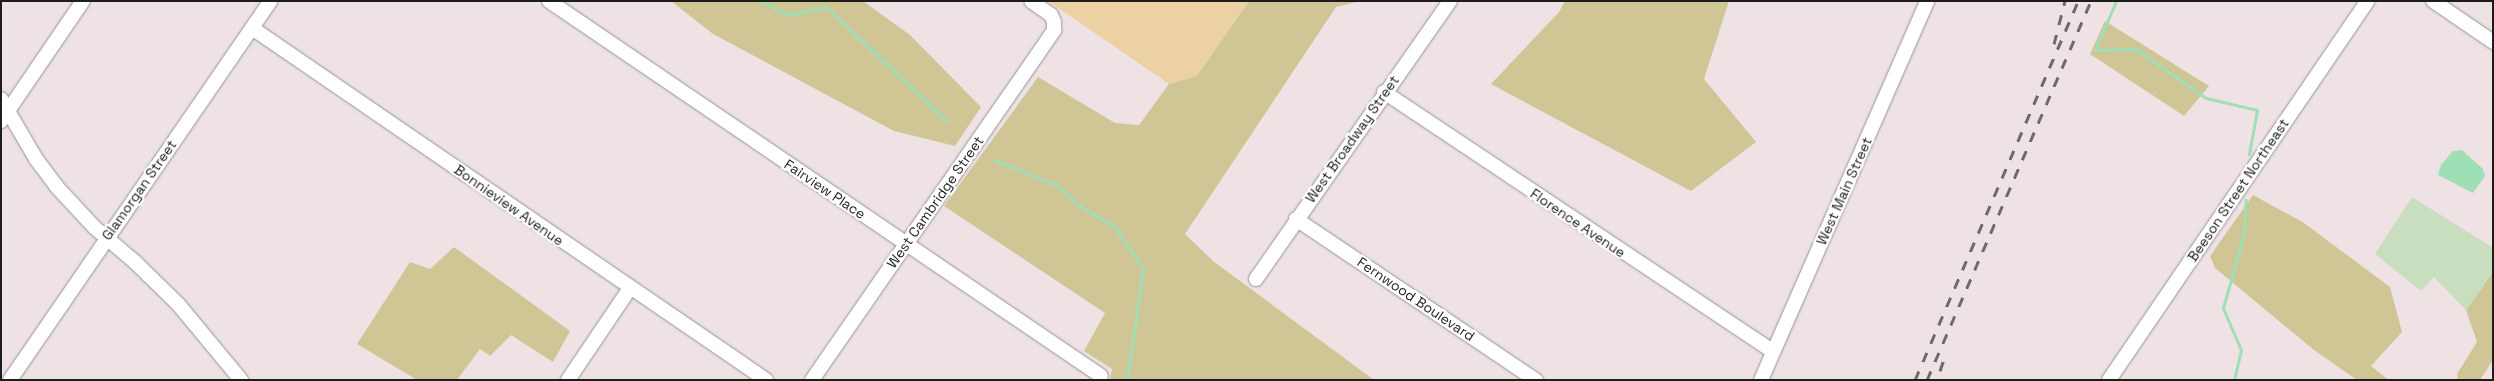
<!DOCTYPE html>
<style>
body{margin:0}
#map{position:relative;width:2494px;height:381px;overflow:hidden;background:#efe2e5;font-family:"Space Grotesk",sans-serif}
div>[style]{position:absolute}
.grass>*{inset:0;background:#ecd1a4}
.forest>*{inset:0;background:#d0c594}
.wetland>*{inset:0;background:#c9debe}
.water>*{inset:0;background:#9fdfb5}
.stream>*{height:3px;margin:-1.5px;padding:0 1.5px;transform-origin:1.5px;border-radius:1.5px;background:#9fdfb5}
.roads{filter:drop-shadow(0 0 1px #949494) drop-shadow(0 0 1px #949494)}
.minor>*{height:14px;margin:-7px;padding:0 7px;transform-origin:7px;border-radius:7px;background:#fff}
.rail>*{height:3px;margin-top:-1.5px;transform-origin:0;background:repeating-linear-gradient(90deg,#6b6b6b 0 10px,transparent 0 20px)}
span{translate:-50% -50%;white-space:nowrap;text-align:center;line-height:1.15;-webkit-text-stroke:4.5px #fff;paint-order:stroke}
.street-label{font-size:14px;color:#1d1d1d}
.frame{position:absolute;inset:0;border:2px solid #1d1d1d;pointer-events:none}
</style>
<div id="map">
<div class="grass">
<i style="clip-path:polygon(1048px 1px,1249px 1px,1197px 76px,1169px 84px)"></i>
</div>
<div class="forest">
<i style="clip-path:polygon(671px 1px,863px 1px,910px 35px,981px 107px,955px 146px,894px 131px,713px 34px)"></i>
<i style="clip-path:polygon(1249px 1px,1361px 1px,1336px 7px,1185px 234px,1213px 261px,1374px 380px,1110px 380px,1112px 369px,1084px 351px,1105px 313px,944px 206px,1038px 77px,1115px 123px,1139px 125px,1169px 84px,1197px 76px)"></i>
<i style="clip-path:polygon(1565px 1px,1729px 1px,1704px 79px,1756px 142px,1691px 191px,1491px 84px,1559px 12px)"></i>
<i style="clip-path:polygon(2105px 21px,2209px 86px,2184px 116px,2090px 54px)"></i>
<i style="clip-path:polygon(2253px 195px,2304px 223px,2390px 287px,2402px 332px,2371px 366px,2389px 380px,2357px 380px,2314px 350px,2215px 268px,2210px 256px)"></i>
<i style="clip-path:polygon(454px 247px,570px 331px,553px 362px,511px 335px,490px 356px,480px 349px,457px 380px,417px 380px,357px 344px,410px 262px,430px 269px)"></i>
<i style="clip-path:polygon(2493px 272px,2493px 360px,2480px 380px,2458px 380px,2457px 374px,2477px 342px,2466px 310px)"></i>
</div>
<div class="wetland">
<i style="clip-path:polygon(2412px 197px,2493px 248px,2493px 272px,2466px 310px,2434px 277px,2421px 291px,2375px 254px)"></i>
</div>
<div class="water">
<i style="clip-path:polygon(2462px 150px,2483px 169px,2485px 176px,2473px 193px,2438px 175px,2441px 165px,2453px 151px)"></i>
</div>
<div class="stream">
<i style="left:761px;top:1px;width:30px;rotate:28deg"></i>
<i style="left:787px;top:15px;width:40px;rotate:-12deg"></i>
<i style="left:826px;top:7px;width:166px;rotate:43.3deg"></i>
<i style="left:2116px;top:1px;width:53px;rotate:113.2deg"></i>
<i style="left:2095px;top:50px;width:41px;rotate:-1.4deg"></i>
<i style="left:2136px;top:49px;width:85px;rotate:35deg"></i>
<i style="left:2206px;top:98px;width:52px;rotate:13.2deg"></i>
<i style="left:2257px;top:110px;width:45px;rotate:100.3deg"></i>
<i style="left:995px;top:160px;width:68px;rotate:22.4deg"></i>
<i style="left:1058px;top:186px;width:26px;rotate:43deg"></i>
<i style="left:1077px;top:204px;width:43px;rotate:30.7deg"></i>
<i style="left:1114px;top:226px;width:51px;rotate:55.4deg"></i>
<i style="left:1143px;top:268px;width:113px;rotate:98.1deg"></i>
<i style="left:2234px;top:380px;width:31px;rotate:-77deg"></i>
<i style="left:2241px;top:350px;width:46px;rotate:-113.2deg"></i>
<i style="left:2223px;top:308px;width:77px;rotate:-74.2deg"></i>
<i style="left:2244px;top:234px;width:34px;rotate:-87deg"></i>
</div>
<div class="roads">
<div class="minor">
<i style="left:549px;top:1px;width:667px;rotate:34.19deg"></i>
<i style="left:2433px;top:1px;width:73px;rotate:34.3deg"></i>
<i style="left:252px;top:28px;width:623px;rotate:34.4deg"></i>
<i style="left:1384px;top:92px;width:467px;rotate:33.7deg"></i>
<i style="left:1px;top:99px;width:69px;rotate:59.7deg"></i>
<i style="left:36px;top:159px;width:34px;rotate:53deg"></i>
<i style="left:56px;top:186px;width:56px;rotate:47.2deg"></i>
<i style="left:94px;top:227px;width:54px;rotate:40.5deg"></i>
<i style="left:135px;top:262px;width:60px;rotate:44.3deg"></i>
<i style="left:178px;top:304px;width:99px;rotate:50.3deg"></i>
<i style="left:1px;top:121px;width:145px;rotate:-55.7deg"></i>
<i style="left:1296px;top:219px;width:289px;rotate:33.9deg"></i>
<i style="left:1256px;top:279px;width:339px;rotate:-55.1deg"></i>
<i style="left:10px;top:380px;width:460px;rotate:-55.5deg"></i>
<i style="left:568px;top:380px;width:111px;rotate:-56deg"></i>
<i style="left:812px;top:380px;width:426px;rotate:-55.3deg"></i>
<i style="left:1054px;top:30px;width:8px;rotate:-90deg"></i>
<i style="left:1054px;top:22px;width:8px;rotate:-113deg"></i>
<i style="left:1051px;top:15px;width:24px;rotate:-145deg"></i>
<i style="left:1761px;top:380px;width:414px;rotate:-66.3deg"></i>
<i style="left:2109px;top:380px;width:459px;rotate:-55.7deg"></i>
</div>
</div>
<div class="rail">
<i style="left:2054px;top:44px;width:44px;rotate:-75.7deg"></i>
<i style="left:1940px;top:371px;width:19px;rotate:-72deg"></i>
<i style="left:1915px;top:380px;width:413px;rotate:-66.7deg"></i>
<i style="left:1927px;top:380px;width:413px;rotate:-66.6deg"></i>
</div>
<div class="street-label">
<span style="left:1352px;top:139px;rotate:-55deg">West Broadway Street</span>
<span style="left:825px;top:189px;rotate:34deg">Fairview Place</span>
<span style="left:139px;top:190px;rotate:-55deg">Glamorgan Street</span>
<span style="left:2238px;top:190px;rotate:-56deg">Beeson Street Northeast</span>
<span style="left:1844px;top:191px;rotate:-66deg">West Main Street</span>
<span style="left:935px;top:202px;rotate:-55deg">West Cambridge Street</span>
<span style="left:509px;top:205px;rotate:35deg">Bonnieview Avenue</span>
<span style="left:1578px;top:223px;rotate:34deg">Florence Avenue</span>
<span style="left:1416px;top:299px;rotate:34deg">Fernwood Boulevard</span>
</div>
<div class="frame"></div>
</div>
